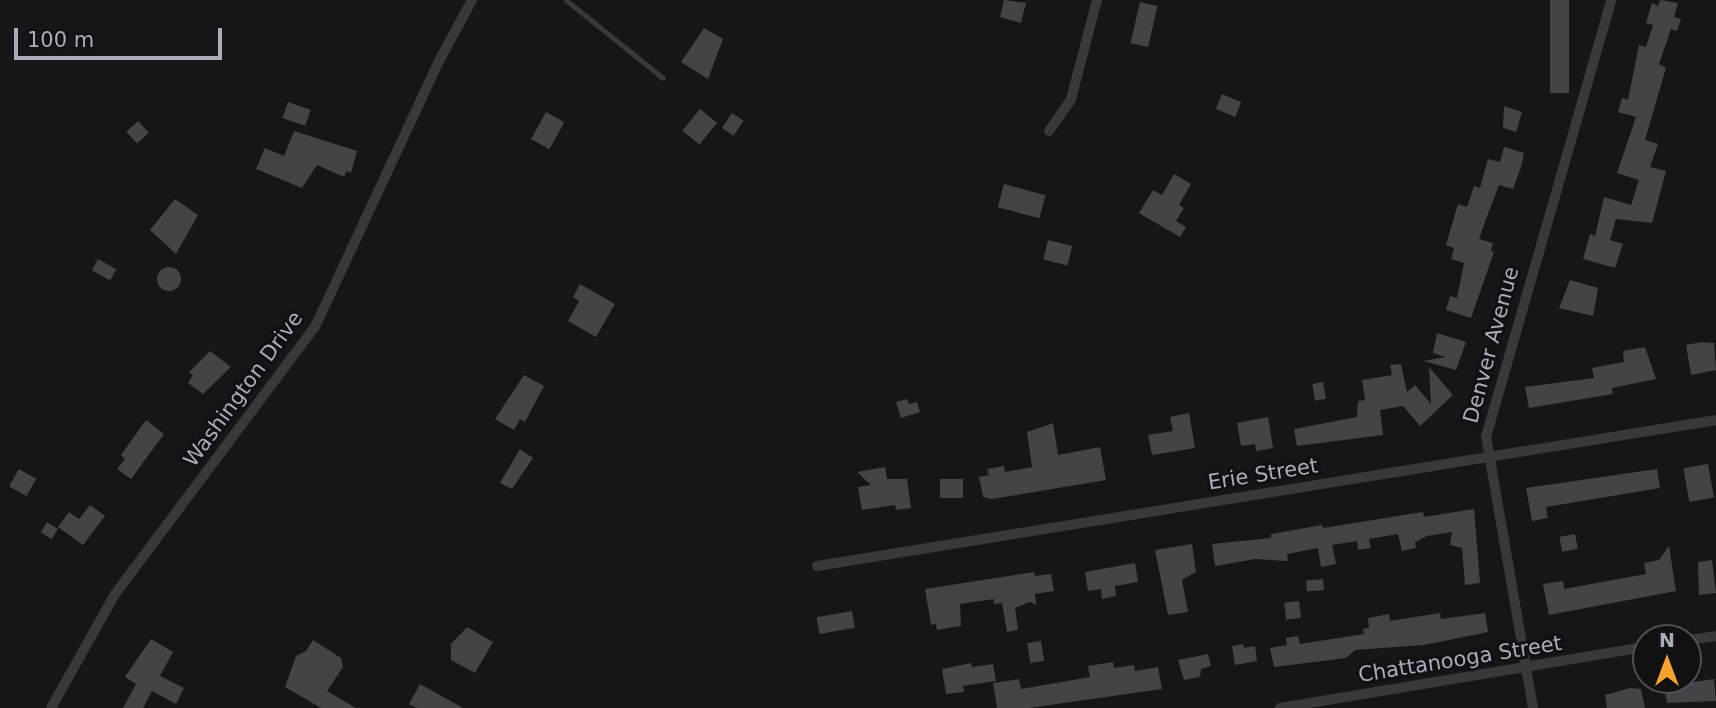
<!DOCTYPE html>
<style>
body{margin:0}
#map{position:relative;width:1716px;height:708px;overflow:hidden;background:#161618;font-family:"DejaVu Sans",sans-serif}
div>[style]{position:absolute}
.building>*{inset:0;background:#424448;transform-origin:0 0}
.round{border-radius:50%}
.lane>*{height:5px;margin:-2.5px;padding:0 2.5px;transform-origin:2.5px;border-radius:2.5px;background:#37393d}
.street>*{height:10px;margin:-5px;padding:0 5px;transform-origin:5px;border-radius:5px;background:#37393d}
span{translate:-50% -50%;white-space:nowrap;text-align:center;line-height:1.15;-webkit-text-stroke:6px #111113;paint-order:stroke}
.street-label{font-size:21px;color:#a8aeb9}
.north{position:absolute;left:1632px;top:624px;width:70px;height:70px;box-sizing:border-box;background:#111113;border:2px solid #4d5055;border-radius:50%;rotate:0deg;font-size:19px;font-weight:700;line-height:28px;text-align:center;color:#a8aeb9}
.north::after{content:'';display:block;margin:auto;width:24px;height:32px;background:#f7a330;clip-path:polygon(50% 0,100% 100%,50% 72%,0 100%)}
.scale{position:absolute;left:14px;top:28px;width:208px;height:32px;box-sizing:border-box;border:4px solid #a8aeb9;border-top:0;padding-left:9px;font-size:21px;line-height:24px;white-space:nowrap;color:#a8aeb9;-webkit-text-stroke:5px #111113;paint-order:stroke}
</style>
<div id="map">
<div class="building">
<i style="clip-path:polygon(1004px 0,1026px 3px,1021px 23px,1000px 17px)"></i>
<i style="left:1550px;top:0;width:19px;height:93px"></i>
<i style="clip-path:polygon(1660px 0,1678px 3px,1674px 17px,1681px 19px,1677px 31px,1671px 29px,1659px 64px,1666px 68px,1645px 140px,1658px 144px,1650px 167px,1666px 171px,1652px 223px,1616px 219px,1610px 240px,1623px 244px,1615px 268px,1583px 259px,1590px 234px,1595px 236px,1604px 197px,1631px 205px,1639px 180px,1617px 173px,1636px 117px,1618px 112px,1622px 98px,1628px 100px,1639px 45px,1646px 47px,1653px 25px,1646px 23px,1652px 3px,1658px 6px)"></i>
<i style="left:1140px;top:2px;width:18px;height:42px;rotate:13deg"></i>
<i style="clip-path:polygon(704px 28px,723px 39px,708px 79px,681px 62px)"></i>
<i style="left:1222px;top:94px;width:21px;height:16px;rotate:23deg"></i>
<i style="left:288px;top:102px;width:24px;height:17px;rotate:19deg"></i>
<i style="clip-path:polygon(1504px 106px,1522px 112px,1516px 132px,1503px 128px)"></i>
<i style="left:700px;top:109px;width:22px;height:28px;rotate:39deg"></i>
<i style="left:546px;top:112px;width:21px;height:31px;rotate:29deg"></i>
<i style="left:732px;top:113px;width:14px;height:18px;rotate:34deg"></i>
<i style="left:138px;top:121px;width:16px;height:16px;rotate:47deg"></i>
<i style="clip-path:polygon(294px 131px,357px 151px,351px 173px,347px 171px,344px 177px,317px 165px,302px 188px,256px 169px,265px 148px,284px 156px)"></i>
<i style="clip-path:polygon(1504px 147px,1524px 153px,1521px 167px,1513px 189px,1499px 185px,1486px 219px,1479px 239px,1493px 243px,1491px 251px,1494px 252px,1471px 318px,1446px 310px,1450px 296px,1457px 298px,1464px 263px,1451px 259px,1454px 248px,1446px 245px,1458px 204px,1467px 207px,1474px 186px,1480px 188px,1488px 159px,1500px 162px)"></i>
<i style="clip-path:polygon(1174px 174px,1191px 184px,1179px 205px,1184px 208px,1176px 221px,1186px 227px,1180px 237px,1139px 213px,1153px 190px,1162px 195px)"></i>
<i style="left:1004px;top:184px;width:43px;height:24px;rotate:15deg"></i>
<i style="clip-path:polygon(175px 199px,198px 215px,176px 254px,150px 230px)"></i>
<i style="left:1048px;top:240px;width:25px;height:20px;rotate:14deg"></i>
<i style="left:98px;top:259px;width:21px;height:13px;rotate:29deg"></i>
<i class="round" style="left:157px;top:267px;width:24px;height:24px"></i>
<i style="clip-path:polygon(1570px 280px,1598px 288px,1593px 316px,1559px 308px)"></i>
<i style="clip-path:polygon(580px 284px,615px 304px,596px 337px,568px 321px,579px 301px,573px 297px)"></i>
<i style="clip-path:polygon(1437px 333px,1466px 342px,1456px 370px,1423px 361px,1446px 357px,1433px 353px)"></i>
<i style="clip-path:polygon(1702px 342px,1714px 343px,1716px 370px,1691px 375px,1686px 345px)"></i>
<i style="clip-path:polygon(1645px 347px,1656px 379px,1612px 388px,1613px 394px,1529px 408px,1525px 387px,1594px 378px,1592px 368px,1624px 362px,1623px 351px)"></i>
<i style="clip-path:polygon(210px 351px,231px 367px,203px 394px,188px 383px,193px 375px,189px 372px)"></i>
<i style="clip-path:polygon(1401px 364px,1407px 392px,1415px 385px,1431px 404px,1429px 367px,1453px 395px,1420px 426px,1403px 406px,1380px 410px,1383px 435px,1297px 446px,1294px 429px,1357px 417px,1358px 401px,1365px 400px,1362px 380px,1392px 375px,1390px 365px)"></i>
<i style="clip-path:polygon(524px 375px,544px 386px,525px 422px,520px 419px,514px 430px,495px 419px)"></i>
<i style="left:1323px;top:382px;width:17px;height:11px;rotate:80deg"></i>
<i style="clip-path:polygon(907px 399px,909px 404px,917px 402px,920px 412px,901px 418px,896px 402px)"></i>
<i style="clip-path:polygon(1189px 413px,1195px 448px,1152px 455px,1148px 435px,1173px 431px,1170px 417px)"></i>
<i style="clip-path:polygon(1268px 417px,1273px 448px,1256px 451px,1255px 444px,1241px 446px,1237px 423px)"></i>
<i style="clip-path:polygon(146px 420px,164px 434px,131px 479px,117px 469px,125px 459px,121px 455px)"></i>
<i style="clip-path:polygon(1053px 423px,1058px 455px,1100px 447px,1106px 480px,992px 499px,983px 497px,979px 477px,989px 475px,987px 469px,1004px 466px,1005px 472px,1032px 467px,1027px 432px)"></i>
<i style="clip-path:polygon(520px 449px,533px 458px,512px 489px,500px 483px)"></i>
<i style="left:1708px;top:464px;width:34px;height:25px;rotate:80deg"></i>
<i style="clip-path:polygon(885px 467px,887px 479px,907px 479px,911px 508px,896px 510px,895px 505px,862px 510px,858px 487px,871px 485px,857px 472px)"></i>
<i style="left:19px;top:469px;width:20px;height:20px;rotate:30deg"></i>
<i style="clip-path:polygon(1657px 469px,1660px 488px,1546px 507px,1548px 518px,1532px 521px,1526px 488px)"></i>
<i style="left:940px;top:479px;width:23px;height:19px"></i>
<i style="clip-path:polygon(90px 505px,105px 516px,83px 545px,58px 527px,69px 512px,79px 519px)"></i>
<i style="clip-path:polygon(1474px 509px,1480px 583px,1465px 585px,1462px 548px,1450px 545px,1452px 532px,1427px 536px,1415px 542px,1416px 548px,1402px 551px,1398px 534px,1369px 539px,1371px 548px,1358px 550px,1357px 541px,1332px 545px,1336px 564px,1321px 567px,1318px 548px,1287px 554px,1288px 561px,1255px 559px,1215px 566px,1212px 544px,1271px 538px,1271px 534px,1322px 525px,1323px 528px,1423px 512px,1424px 517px)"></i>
<i style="left:47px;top:522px;width:13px;height:12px;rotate:32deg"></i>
<i style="left:1575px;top:534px;width:15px;height:16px;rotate:79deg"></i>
<i style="clip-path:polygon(1192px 544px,1196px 572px,1182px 580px,1188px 612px,1168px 615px,1155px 550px)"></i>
<i style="clip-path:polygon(1669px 546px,1676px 591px,1549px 615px,1543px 584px,1563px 581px,1564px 589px,1646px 574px,1644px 563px,1659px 560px)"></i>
<i style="clip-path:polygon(1712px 560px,1716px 593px,1699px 595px,1698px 562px)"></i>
<i style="clip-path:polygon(1135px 563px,1138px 582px,1115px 586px,1116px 596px,1102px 599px,1101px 589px,1088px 591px,1085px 572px)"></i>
<i style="clip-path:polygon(1034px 572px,1035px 576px,1051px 574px,1054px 591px,1035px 594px,1036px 605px,1030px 602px,1015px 608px,1018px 630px,1007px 632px,1002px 603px,994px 604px,994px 599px,960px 604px,961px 626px,937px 630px,936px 624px,931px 625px,925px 589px)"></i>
<i style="left:1323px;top:579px;width:11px;height:17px;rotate:85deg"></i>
<i style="left:1299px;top:601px;width:17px;height:15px;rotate:83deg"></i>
<i style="left:852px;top:611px;width:17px;height:36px;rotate:80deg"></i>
<i style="clip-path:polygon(1440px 613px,1441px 619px,1485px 613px,1488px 632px,1424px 645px,1355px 650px,1346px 658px,1274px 667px,1270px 648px,1287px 645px,1286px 638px,1298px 636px,1300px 644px,1364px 634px,1363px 629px,1369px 628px,1368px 618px,1389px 614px,1390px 621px)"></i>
<i style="clip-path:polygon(467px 627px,493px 642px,475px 673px,451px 660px,451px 644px)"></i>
<i style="clip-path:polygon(151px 639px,173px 652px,160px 676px,184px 688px,176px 704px,152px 691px,143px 708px,123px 708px,136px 684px,125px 677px)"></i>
<i style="clip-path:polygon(313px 640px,341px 658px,343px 667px,327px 691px,356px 708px,321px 708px,285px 687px,296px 656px,306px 651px)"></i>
<i style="left:1041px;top:641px;width:20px;height:14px;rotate:81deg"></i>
<i style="clip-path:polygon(1243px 644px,1244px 648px,1255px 646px,1257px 661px,1235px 665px,1232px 646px)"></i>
<i style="clip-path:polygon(1208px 654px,1211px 666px,1201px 669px,1200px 677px,1184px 680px,1178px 660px)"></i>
<i style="clip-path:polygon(1113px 662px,1114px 668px,1134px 665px,1135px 671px,1158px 667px,1162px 689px,1029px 708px,997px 708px,993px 683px,1019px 679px,1021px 689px,1090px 677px,1088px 666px)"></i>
<i style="clip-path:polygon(971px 663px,972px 667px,993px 664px,996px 681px,963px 686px,964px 692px,946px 694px,942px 669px)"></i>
<i style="clip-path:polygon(1714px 679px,1716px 701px,1667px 703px,1664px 686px)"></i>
<i style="clip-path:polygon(420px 684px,463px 708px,417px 708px,409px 704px)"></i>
<i style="clip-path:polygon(1630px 688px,1641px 689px,1645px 708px,1607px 708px,1605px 695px)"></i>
</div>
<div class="lane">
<i style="left:566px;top:0;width:124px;rotate:38.8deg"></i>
</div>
<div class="street">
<i style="left:1049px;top:131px;width:39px;rotate:-55deg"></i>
<i style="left:1071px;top:99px;width:102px;rotate:-75.3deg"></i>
<i style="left:817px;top:566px;width:911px;rotate:-9.22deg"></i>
<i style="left:1688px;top:640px;width:28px;rotate:-8deg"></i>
<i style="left:51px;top:708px;width:131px;rotate:-60.7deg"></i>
<i style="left:115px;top:594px;width:334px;rotate:-53.2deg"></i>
<i style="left:315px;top:327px;width:293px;rotate:-65deg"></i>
<i style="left:439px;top:61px;width:69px;rotate:-61.6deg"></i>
<i style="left:1280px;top:708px;width:371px;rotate:-9.5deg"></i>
<i style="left:1533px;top:708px;width:275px;rotate:-99.8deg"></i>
<i style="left:1486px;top:437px;width:455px;rotate:-74deg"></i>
</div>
<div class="street-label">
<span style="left:1491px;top:345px;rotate:-75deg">Denver Avenue</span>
<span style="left:243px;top:389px;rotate:-54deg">Washington Drive</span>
<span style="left:1263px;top:474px;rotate:-9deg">Erie Street</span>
<span style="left:1460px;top:659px;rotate:-9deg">Chattanooga Street</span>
</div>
<div class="north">N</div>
<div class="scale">100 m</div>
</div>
